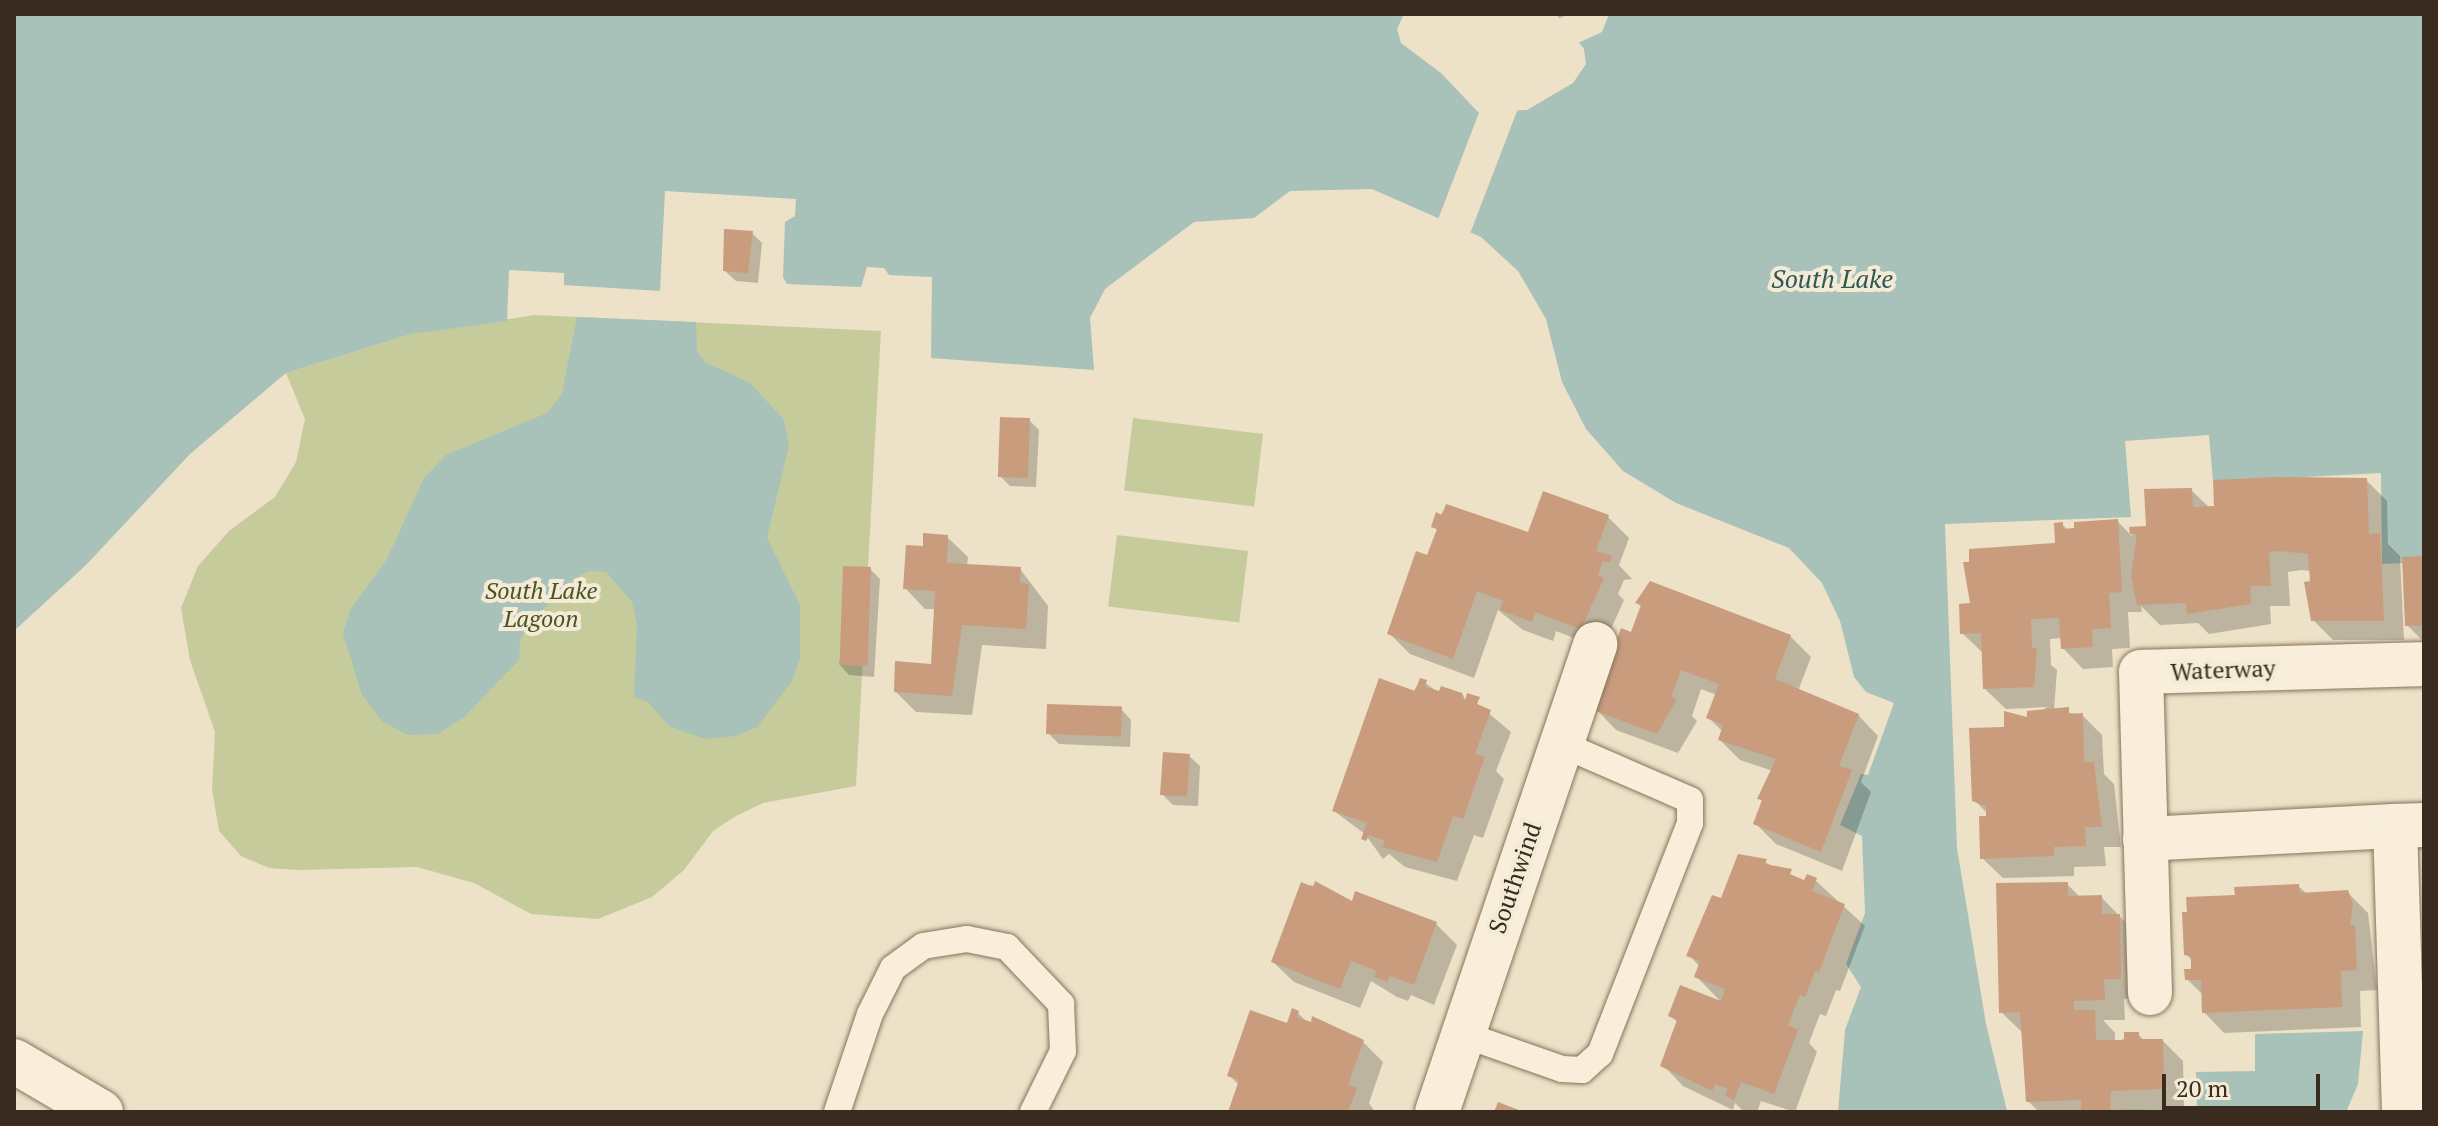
<!DOCTYPE html>
<style>
body{margin:0}
#map{position:relative;width:2438px;height:1126px;overflow:hidden;background:#ede1c7;font-family:"PT Serif",serif}
div>[style]{position:absolute}
.green>*{inset:0;background:#c6cb9b;transform-origin:0 0}
.water>*{inset:0;background:#a8c1b9}
.pier>*{inset:0;background:#ede1c7;transform-origin:0 0}
.shadow>*{inset:0;background:#0003}
.building>*{inset:0;background:#c99c7e;transform-origin:0 0}
.roads{filter:drop-shadow(0 0 2px #88735d) drop-shadow(0 0 2px #88735d)}
.service>*{height:26px;margin:-13px;padding:0 13px;transform-origin:13px;border-radius:13px;background:#f8eeda}
.minor>*{height:44px;margin:-22px;padding:0 22px;transform-origin:22px;border-radius:22px;background:#f8eeda}
.tertiary>*{height:44px;margin:-22px;padding:0 22px;transform-origin:22px;border-radius:22px;background:#f8eeda}
span{translate:-50% -50%;white-space:nowrap;text-align:center;line-height:1.15;-webkit-text-stroke:8px #f4ebd6;paint-order:stroke}
.park-label{font-size:24px;color:#4a5427;font-style:italic}
.street-label{font-size:24px;color:#392b20}
.water-label{font-size:26px;color:#305854;font-style:italic}
.frame{position:absolute;inset:0;border:16px solid #392b20;pointer-events:none}
.scale{position:absolute;left:2162px;top:1074px;width:158px;height:36px;box-sizing:border-box;border:4px solid #392b20;border-top:0;padding-left:10px;font-size:24px;line-height:28px;white-space:nowrap;color:#392b20;-webkit-text-stroke:6px #f4ebd6;paint-order:stroke}
</style>
<div id="map">
<div class="green">
<i style="clip-path:polygon(535px 315px,881px 331px,856px 786px,763px 803px,736px 816px,713px 831px,684px 870px,652px 897px,598px 919px,531px 914px,474px 883px,417px 867px,298px 870px,269px 868px,241px 856px,219px 831px,212px 789px,215px 732px,190px 660px,181px 608px,198px 566px,229px 531px,275px 497px,296px 462px,305px 419px,286px 373px,411px 334px)"></i>
<i style="left:1133px;top:418px;width:131px;height:73px;rotate:7deg"></i>
<i style="left:1117px;top:535px;width:132px;height:72px;rotate:7deg"></i>
</div>
<div class="water">
<i style="clip-path:polygon(14px 14px,1404px 14px,1397px 29px,1401px 43px,1441px 73px,1478px 112px,1527px 110px,1573px 83px,1586px 64px,1584px 49px,1556px 14px,2424px 14px,2424px 562px,2382px 564px,2381px 473px,2213px 482px,2209px 435px,2125px 441px,2131px 517px,1945px 524px,1957px 848px,1986px 1024px,2007px 1111px,2197px 1109px,2196px 1072px,2255px 1071px,2255px 1034px,2363px 1031px,2358px 1084px,2346px 1112px,1838px 1112px,1845px 1030px,1861px 987px,1846px 964px,1865px 913px,1862px 836px,1840px 825px,1861px 774px,1868px 775px,1894px 703px,1866px 692px,1854px 677px,1840px 621px,1822px 583px,1789px 548px,1676px 503px,1623px 471px,1586px 429px,1562px 382px,1546px 319px,1518px 271px,1481px 237px,1372px 189px,1290px 191px,1254px 218px,1194px 222px,1105px 289px,1090px 318px,1094px 370px,931px 358px,932px 277px,889px 275px,884px 268px,867px 267px,861px 287px,787px 284px,783px 277px,785px 222px,795px 216px,796px 199px,665px 191px,660px 291px,564px 285px,564px 273px,509px 270px,507px 321px,411px 334px,286px 373px,190px 454px,86px 565px,14px 631px)"></i>
<i style="clip-path:polygon(577px 317px,696px 322px,697px 351px,705px 362px,750px 383px,784px 420px,789px 445px,767px 538px,800px 605px,800px 659px,792px 681px,757px 727px,736px 736px,705px 739px,669px 726px,648px 702px,634px 697px,637px 624px,632px 602px,606px 572px,588px 571px,567px 584px,528px 626px,520px 640px,519px 660px,464px 717px,438px 734px,408px 735px,383px 722px,362px 695px,343px 633px,350px 610px,387px 559px,424px 478px,446px 455px,547px 413px,562px 393px)"></i>
</div>
<div class="pier">
<i style="clip-path:polygon(1569px 14px,1609px 14px,1602px 32px,1576px 44px,1556px 20px)"></i>
<i style="left:1519px;top:106px;width:140px;height:35px;rotate:111deg"></i>
</div>
<div class="shadow">
<i style="clip-path:polygon(752px 233px,762px 243px,758px 283px,736px 281px,725px 271px)"></i>
<i style="clip-path:polygon(1029px 420px,1039px 430px,1036px 487px,1010px 486px,1000px 476px)"></i>
<i style="clip-path:polygon(2366px 480px,2387px 501px,2388px 544px,2400px 556px,2404px 640px,2333px 640px,2313px 620px,2311px 571px,2301px 570px,2288px 572px,2290px 606px,2270px 606px,2271px 624px,2209px 634px,2198px 623px,2160px 625px,2141px 606px,2142px 612px,2128px 612px,2130px 648px,2112px 649px,2113px 667px,2083px 669px,2063px 648px,2062px 638px,2050px 639px,2051px 665px,2057px 670px,2054px 710px,2082px 715px,2102px 735px,2104px 774px,2114px 784px,2121px 847px,2104px 847px,2106px 866px,2074px 867px,2074px 876px,2003px 878px,1982px 858px,1991px 817px,1974px 800px,2029px 719px,2047px 707px,2006px 709px,1985px 689px,1984px 654px,1962px 633px,1972px 605px,2057px 544px,2062px 524px,2069px 531px,2117px 521px,2132px 536px,2131px 529px,2148px 528px,2191px 490px,2210px 508px)"></i>
<i style="clip-path:polygon(1544px 494px,1608px 517px,1629px 538px,1619px 565px,1632px 579px,1624px 580px,1618px 594px,1624px 600px,1602px 649px,1556px 631px,1553px 641px,1523px 630px,1498px 610px,1474px 678px,1410px 654px,1390px 634px,1428px 558px,1438px 531px,1433px 526px,1446px 507px,1529px 534px)"></i>
<i style="clip-path:polygon(947px 537px,968px 557px,967px 566px,1020px 569px,1048px 606px,1046px 649px,982px 645px,972px 715px,916px 712px,896px 692px,932px 666px,936px 609px,925px 609px,905px 588px,924px 548px)"></i>
<i style="clip-path:polygon(2424px 558px,2424px 642px,2407px 625px)"></i>
<i style="clip-path:polygon(870px 569px,880px 579px,874px 677px,849px 675px,839px 664px)"></i>
<i style="clip-path:polygon(1637px 603px,1790px 636px,1811px 657px,1798px 691px,1858px 715px,1878px 736px,1861px 782px,1871px 792px,1842px 871px,1776px 844px,1755px 823px,1763px 802px,1759px 798px,1773px 771px,1740px 760px,1720px 740px,1723px 732px,1709px 718px,1717px 695px,1701px 689px,1692px 716px,1697px 721px,1678px 753px,1616px 730px,1596px 709px,1633px 634px,1642px 607px)"></i>
<i style="clip-path:polygon(1421px 680px,1435px 690px,1467px 700px,1468px 696px,1511px 732px,1496px 771px,1504px 779px,1483px 838px,1474px 835px,1457px 881px,1405px 867px,1389px 854px,1383px 859px,1365px 834px,1334px 811px)"></i>
<i style="clip-path:polygon(1121px 709px,1131px 720px,1130px 747px,1059px 744px,1048px 733px)"></i>
<i style="clip-path:polygon(1189px 756px,1200px 766px,1198px 806px,1173px 805px,1163px 795px)"></i>
<i style="clip-path:polygon(1755px 857px,1805px 883px,1815px 880px,1865px 926px,1840px 991px,1836px 990px,1826px 1016px,1820px 1014px,1809px 1043px,1817px 1052px,1795px 1112px,1761px 1101px,1757px 1112px,1744px 1112px,1735px 1103px,1733px 1110px,1683px 1086px,1663px 1065px,1678px 1023px,1671px 1016px,1722px 1003px,1696px 976px,1700px 967px,1689px 955px)"></i>
<i style="clip-path:polygon(1302px 884px,1328px 888px,1353px 904px,1357px 894px,1436px 924px,1457px 945px,1434px 1005px,1411px 995px,1408px 1001px,1397px 997px,1371px 981px,1360px 1008px,1294px 982px,1273px 962px)"></i>
<i style="clip-path:polygon(2067px 884px,2081px 898px,2101px 897px,2139px 936px,2141px 998px,2124px 999px,2125px 1020px,2103px 1020px,2115px 1033px,2115px 1042px,2138px 1034px,2145px 1041px,2163px 1041px,2183px 1061px,2184px 1109px,2039px 1112px,2028px 1101px,2022px 1032px,2001px 1012px)"></i>
<i style="clip-path:polygon(2298px 886px,2307px 894px,2347px 892px,2368px 913px,2377px 990px,2360px 991px,2361px 1027px,2224px 1033px,2204px 1012px,2204px 996px,2187px 979px,2193px 962px,2186px 954px,2237px 897px)"></i>
<i style="clip-path:polygon(1298px 1013px,1308px 1023px,1363px 1042px,1383px 1062px,1369px 1103px,1375px 1112px,1230px 1112px,1240px 1086px,1229px 1075px)"></i>
</div>
<div class="building">
<i style="clip-path:polygon(724px 229px,753px 231px,748px 273px,723px 271px)"></i>
<i style="left:1000px;top:417px;width:30px;height:60px;rotate:2deg"></i>
<i style="clip-path:polygon(2276px 477px,2367px 478px,2369px 534px,2380px 533px,2384px 621px,2311px 621px,2304px 582px,2310px 581px,2308px 554px,2279px 551px,2269px 552px,2271px 586px,2250px 586px,2251px 604px,2187px 614px,2186px 603px,2137px 605px,2131px 576px,2137px 534px,2130px 534px,2129px 527px,2146px 526px,2144px 489px,2192px 488px,2193px 507px,2214px 506px,2213px 480px)"></i>
<i style="clip-path:polygon(1543px 491px,1609px 515px,1596px 551px,1612px 556px,1610px 563px,1603px 561px,1598px 575px,1604px 578px,1581px 629px,1535px 612px,1532px 622px,1500px 610px,1503px 601px,1477px 591px,1453px 659px,1387px 634px,1416px 551px,1427px 555px,1437px 529px,1431px 527px,1436px 512px,1442px 515px,1446px 504px,1528px 532px)"></i>
<i style="clip-path:polygon(2118px 519px,2122px 592px,2109px 593px,2111px 628px,2092px 629px,2093px 647px,2061px 649px,2059px 618px,2031px 619px,2032px 648px,2037px 648px,2034px 687px,1983px 689px,1981px 633px,1960px 634px,1959px 604px,1970px 603px,1963px 562px,1969px 562px,1969px 549px,2055px 543px,2054px 523px,2063px 522px,2063px 529px,2074px 528px,2074px 522px)"></i>
<i style="clip-path:polygon(923px 533px,948px 535px,947px 563px,1021px 567px,1020px 583px,1029px 584px,1026px 629px,962px 625px,952px 696px,894px 692px,895px 661px,931px 664px,935px 591px,903px 589px,906px 545px,923px 546px)"></i>
<i style="clip-path:polygon(2424px 556px,2424px 626px,2405px 626px,2402px 557px)"></i>
<i style="left:843px;top:566px;width:28px;height:99px;rotate:2deg"></i>
<i style="clip-path:polygon(1650px 581px,1791px 635px,1775px 679px,1859px 714px,1839px 766px,1852px 770px,1821px 852px,1753px 824px,1762px 800px,1757px 799px,1776px 759px,1718px 740px,1723px 725px,1706px 718px,1719px 684px,1681px 670px,1671px 697px,1677px 699px,1657px 734px,1593px 710px,1621px 628px,1631px 632px,1641px 605px,1635px 603px)"></i>
<i style="clip-path:polygon(1379px 678px,1415px 691px,1420px 678px,1427px 680px,1425px 687px,1439px 691px,1441px 686px,1462px 693px,1465px 700px,1467px 693px,1480px 697px,1477px 704px,1491px 710px,1475px 754px,1485px 757px,1463px 819px,1453px 816px,1437px 862px,1382px 847px,1385px 841px,1369px 835px,1366px 841px,1361px 839px,1367px 823px,1332px 811px)"></i>
<i style="left:1047px;top:704px;width:75px;height:30px;rotate:2deg"></i>
<i style="clip-path:polygon(2069px 707px,2069px 714px,2083px 713px,2084px 762px,2094px 762px,2102px 827px,2085px 827px,2086px 846px,2054px 847px,2054px 856px,1980px 859px,1979px 816px,1986px 816px,1986px 806px,1972px 801px,1969px 728px,2004px 727px,2004px 711px,2027px 717px,2027px 711px)"></i>
<i style="left:1163px;top:752px;width:27px;height:43px;rotate:4deg"></i>
<i style="clip-path:polygon(1738px 854px,1767px 859px,1765px 864px,1792px 869px,1790px 874px,1804px 880px,1807px 874px,1817px 878px,1812px 891px,1845px 904px,1819px 972px,1815px 971px,1805px 997px,1800px 995px,1788px 1025px,1798px 1030px,1774px 1094px,1741px 1082px,1734px 1100px,1725px 1096px,1728px 1089px,1715px 1084px,1712px 1091px,1660px 1066px,1677px 1020px,1668px 1016px,1680px 985px,1721px 1001px,1725px 989px,1694px 977px,1700px 961px,1686px 956px,1712px 895px,1721px 898px)"></i>
<i style="clip-path:polygon(1315px 881px,1352px 901px,1355px 891px,1437px 922px,1414px 985px,1390px 976px,1387px 982px,1374px 977px,1377px 971px,1351px 961px,1340px 989px,1271px 962px,1301px 882px,1313px 887px)"></i>
<i style="clip-path:polygon(2068px 882px,2068px 896px,2102px 895px,2102px 914px,2120px 914px,2121px 979px,2104px 979px,2105px 1000px,2074px 1001px,2074px 1010px,2095px 1010px,2096px 1040px,2124px 1040px,2124px 1032px,2139px 1032px,2139px 1039px,2163px 1039px,2164px 1089px,2111px 1091px,2110px 1111px,2081px 1112px,2081px 1100px,2026px 1102px,2020px 1012px,1999px 1013px,1996px 883px)"></i>
<i style="clip-path:polygon(2299px 884px,2300px 893px,2348px 890px,2353px 904px,2350px 925px,2355px 925px,2357px 970px,2341px 971px,2342px 1007px,2202px 1013px,2201px 980px,2185px 980px,2184px 969px,2191px 969px,2191px 956px,2184px 955px,2182px 912px,2187px 912px,2186px 897px,2235px 895px,2234px 887px)"></i>
<i style="clip-path:polygon(1292px 1008px,1299px 1011px,1297px 1017px,1311px 1022px,1312px 1016px,1364px 1040px,1348px 1085px,1357px 1088px,1348px 1112px,1228px 1112px,1239px 1080px,1227px 1076px,1250px 1010px,1287px 1023px)"></i>
<i style="clip-path:polygon(1498px 1102px,1524px 1112px,1494px 1112px)"></i>
</div>
<div class="roads">
<div class="service">
<i style="left:1462px;top:1034px;width:106px;rotate:19.3deg"></i>
<i style="left:1562px;top:1069px;width:20px;rotate:3deg"></i>
<i style="left:1582px;top:1070px;width:24px;rotate:-42deg"></i>
<i style="left:1600px;top:1054px;width:248px;rotate:-68.7deg"></i>
<i style="left:1690px;top:823px;width:23px;rotate:-90deg"></i>
<i style="left:1690px;top:800px;width:141px;rotate:-156.5deg"></i>
<i style="left:837px;top:1112px;width:103px;rotate:-71.4deg"></i>
<i style="left:870px;top:1014px;width:51px;rotate:-63.4deg"></i>
<i style="left:893px;top:968px;width:37px;rotate:-36deg"></i>
<i style="left:923px;top:946px;width:45px;rotate:-9deg"></i>
<i style="left:967px;top:939px;width:41px;rotate:11.3deg"></i>
<i style="left:1007px;top:947px;width:79px;rotate:46.5deg"></i>
<i style="left:1061px;top:1004px;width:47px;rotate:87.6deg"></i>
<i style="left:1063px;top:1051px;width:68px;rotate:116.2deg"></i>
</div>
<div class="minor">
<i style="left:2145px;top:839px;width:250px;rotate:-3deg"></i>
<i style="left:2150px;top:993px;width:321px;rotate:-91.6deg"></i>
<i style="left:2141px;top:672px;width:283px;rotate:-1.6deg"></i>
<i style="left:1437px;top:1112px;width:494px;rotate:-71.3deg"></i>
<i style="left:2404px;top:1112px;width:286px;rotate:-91.8deg"></i>
<i style="left:2395px;top:826px;width:29px;rotate:-2deg"></i>
</div>
<div class="tertiary">
<i style="left:14px;top:1061px;width:101px;rotate:30.4deg"></i>
</div>
</div>
<div class="park-label">
<span style="left:541px;top:605px">South Lake<br>Lagoon</span>
</div>
<div class="street-label">
<span style="left:2223px;top:670px;rotate:-2deg">Waterway</span>
<span style="left:1515px;top:878px;rotate:-71deg">Southwind</span>
</div>
<div class="water-label">
<span style="left:1832px;top:279px">South Lake</span>
</div>
<div class="frame"></div>
<div class="scale">20 m</div>
</div>
